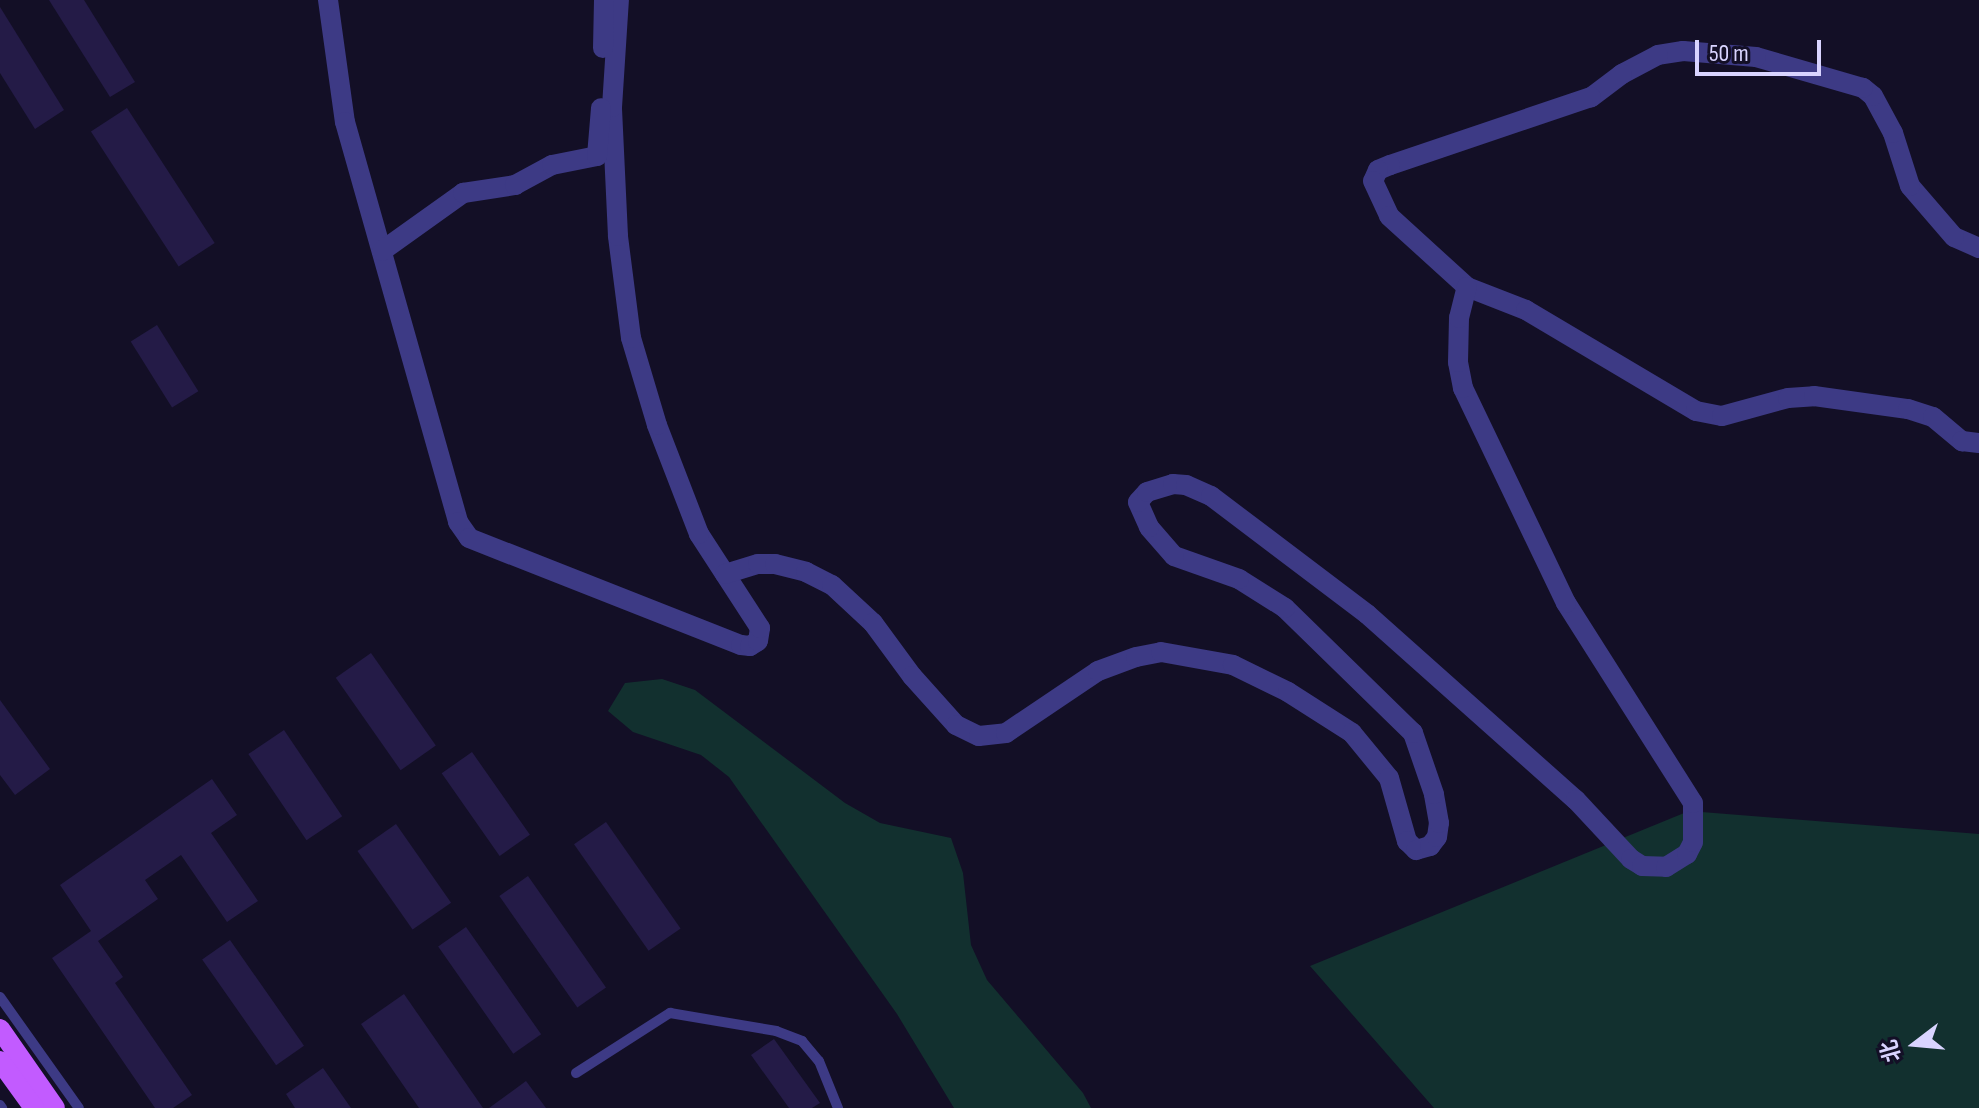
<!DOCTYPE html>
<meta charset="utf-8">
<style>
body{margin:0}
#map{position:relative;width:1979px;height:1108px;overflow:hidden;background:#130f26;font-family:"Sofia Sans Condensed","Noto Sans SC",sans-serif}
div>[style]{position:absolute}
.green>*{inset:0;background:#12302f}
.building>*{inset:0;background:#241b47;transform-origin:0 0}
.lane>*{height:10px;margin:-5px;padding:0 5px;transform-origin:5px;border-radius:5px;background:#3d3a85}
.street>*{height:20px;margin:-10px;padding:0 10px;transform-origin:10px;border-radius:10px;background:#3d3a85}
.primary>*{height:20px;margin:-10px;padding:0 10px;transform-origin:10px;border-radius:10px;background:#c25bff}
span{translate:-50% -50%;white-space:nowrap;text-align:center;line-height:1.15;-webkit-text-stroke:6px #130f26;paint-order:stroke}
.north{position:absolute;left:1875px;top:1004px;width:80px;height:80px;-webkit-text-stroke:6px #130f26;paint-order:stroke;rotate:254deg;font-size:22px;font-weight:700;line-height:32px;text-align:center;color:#d9d4ff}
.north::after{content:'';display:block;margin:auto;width:28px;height:36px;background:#d9d4ff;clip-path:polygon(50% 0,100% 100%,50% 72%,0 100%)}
.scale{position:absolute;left:1695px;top:40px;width:126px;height:36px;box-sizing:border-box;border:4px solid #d9d4ff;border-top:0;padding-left:10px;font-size:24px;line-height:28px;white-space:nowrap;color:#d9d4ff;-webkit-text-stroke:6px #130f26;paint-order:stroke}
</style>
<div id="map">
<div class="green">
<i style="clip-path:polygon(662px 679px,695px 690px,845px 803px,880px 823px,951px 838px,963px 873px,971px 945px,987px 980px,1083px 1093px,1091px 1108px,954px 1108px,897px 1014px,729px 777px,701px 755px,633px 732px,608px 711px,625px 683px)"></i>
<i style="clip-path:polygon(1689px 811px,1979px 834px,1979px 1108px,1434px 1108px,1310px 966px)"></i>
</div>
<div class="building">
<i style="clip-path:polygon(49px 0,84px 0,135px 82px,110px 97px)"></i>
<i style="clip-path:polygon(0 7px,64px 110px,35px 129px,0 73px)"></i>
<i style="left:127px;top:108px;width:161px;height:43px;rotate:57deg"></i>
<i style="left:157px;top:325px;width:78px;height:31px;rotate:58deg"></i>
<i style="left:371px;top:653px;width:113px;height:43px;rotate:55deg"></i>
<i style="clip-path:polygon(0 700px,50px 769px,15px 795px,0 775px)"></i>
<i style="left:284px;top:730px;width:104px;height:43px;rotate:56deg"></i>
<i style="left:472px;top:752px;width:101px;height:37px;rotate:55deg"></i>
<i style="clip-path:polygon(212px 779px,237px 815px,211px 833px,258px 901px,227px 922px,181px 855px,145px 880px,158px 899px,98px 941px,123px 977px,115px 983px,192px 1095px,173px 1108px,155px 1108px,52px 958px,91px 931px,60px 885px)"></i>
<i style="left:606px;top:822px;width:130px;height:39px;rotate:55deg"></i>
<i style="left:396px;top:824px;width:96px;height:47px;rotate:55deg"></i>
<i style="left:528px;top:876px;width:136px;height:35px;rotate:55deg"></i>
<i style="left:466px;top:927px;width:131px;height:34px;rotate:55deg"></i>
<i style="left:230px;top:940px;width:129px;height:34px;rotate:55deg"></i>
<i style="clip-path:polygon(404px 994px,483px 1108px,419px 1108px,361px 1024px)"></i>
<i style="clip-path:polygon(774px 1039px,820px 1103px,812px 1108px,789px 1108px,751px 1055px)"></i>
<i style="clip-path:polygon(323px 1068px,351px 1108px,295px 1108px,286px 1094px)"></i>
<i style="clip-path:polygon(526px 1081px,546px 1108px,489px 1108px)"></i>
</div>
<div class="lane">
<i style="left:0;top:997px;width:136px;rotate:54.6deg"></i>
<i style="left:576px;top:1073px;width:112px;rotate:-32.6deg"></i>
<i style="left:670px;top:1013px;width:108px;rotate:9.6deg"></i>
<i style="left:776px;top:1031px;width:28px;rotate:21deg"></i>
<i style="left:802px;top:1041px;width:26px;rotate:50deg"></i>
<i style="left:819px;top:1061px;width:51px;rotate:68deg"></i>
<i style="left:0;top:1105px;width:4px;rotate:56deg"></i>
</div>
<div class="street">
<i style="left:328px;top:0;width:123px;rotate:82.1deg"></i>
<i style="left:345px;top:122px;width:416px;rotate:74.2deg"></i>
<i style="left:458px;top:522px;width:19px;rotate:55deg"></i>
<i style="left:469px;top:538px;width:292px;rotate:21.5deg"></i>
<i style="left:741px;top:645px;width:9px;rotate:6deg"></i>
<i style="left:750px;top:646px;width:9px;rotate:-32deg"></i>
<i style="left:758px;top:641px;width:13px;rotate:-81deg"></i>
<i style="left:760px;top:628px;width:112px;rotate:-123deg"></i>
<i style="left:699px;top:534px;width:117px;rotate:-111.1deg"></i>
<i style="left:657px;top:425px;width:91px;rotate:-106.6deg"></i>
<i style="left:631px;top:338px;width:103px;rotate:-97.3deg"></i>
<i style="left:618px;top:236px;width:129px;rotate:-92.7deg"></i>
<i style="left:612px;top:107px;width:107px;rotate:-86.3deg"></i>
<i style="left:603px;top:48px;width:48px;rotate:-88.8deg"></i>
<i style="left:1979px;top:248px;width:27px;rotate:-156deg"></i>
<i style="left:1954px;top:237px;width:67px;rotate:-130.8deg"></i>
<i style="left:1910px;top:186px;width:56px;rotate:-107.8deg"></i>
<i style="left:1893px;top:133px;width:42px;rotate:-118.4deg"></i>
<i style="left:1873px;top:96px;width:13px;rotate:-141deg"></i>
<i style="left:1863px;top:88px;width:111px;rotate:-163.8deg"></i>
<i style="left:1756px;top:57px;width:73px;rotate:-175.3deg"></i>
<i style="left:1683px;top:51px;width:25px;rotate:171deg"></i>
<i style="left:1658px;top:55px;width:41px;rotate:152.2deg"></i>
<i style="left:1622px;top:74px;width:39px;rotate:143deg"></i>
<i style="left:1591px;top:97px;width:212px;rotate:161.3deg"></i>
<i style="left:1390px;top:165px;width:13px;rotate:157deg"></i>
<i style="left:1378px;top:170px;width:12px;rotate:114deg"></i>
<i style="left:1373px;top:181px;width:38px;rotate:65deg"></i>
<i style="left:1389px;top:216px;width:105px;rotate:42.3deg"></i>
<i style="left:1467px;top:287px;width:63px;rotate:21.3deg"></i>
<i style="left:1526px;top:310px;width:198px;rotate:30.7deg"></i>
<i style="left:1696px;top:411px;width:26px;rotate:11deg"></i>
<i style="left:1722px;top:416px;width:68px;rotate:-15.3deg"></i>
<i style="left:1788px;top:398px;width:26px;rotate:-4deg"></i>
<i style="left:1814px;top:396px;width:95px;rotate:7.9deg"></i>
<i style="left:1908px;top:409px;width:26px;rotate:18deg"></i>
<i style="left:1933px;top:417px;width:38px;rotate:40deg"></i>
<i style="left:1962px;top:441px;width:17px;rotate:7deg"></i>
<i style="left:382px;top:251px;width:100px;rotate:-35.6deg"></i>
<i style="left:463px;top:193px;width:53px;rotate:-8.7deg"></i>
<i style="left:515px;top:185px;width:42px;rotate:-28.4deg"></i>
<i style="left:552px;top:165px;width:46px;rotate:-11.3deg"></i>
<i style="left:597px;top:156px;width:48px;rotate:-85.2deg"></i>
<i style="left:725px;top:574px;width:34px;rotate:-17deg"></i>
<i style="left:758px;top:564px;width:17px"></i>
<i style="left:775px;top:564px;width:32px;rotate:14deg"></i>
<i style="left:806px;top:572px;width:29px;rotate:27deg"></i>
<i style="left:832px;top:585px;width:56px;rotate:42.8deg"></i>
<i style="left:873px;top:623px;width:66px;rotate:53.7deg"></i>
<i style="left:912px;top:676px;width:66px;rotate:48.1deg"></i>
<i style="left:956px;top:725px;width:25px;rotate:26deg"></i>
<i style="left:979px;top:736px;width:27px;rotate:-6deg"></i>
<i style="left:1006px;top:733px;width:111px;rotate:-34deg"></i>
<i style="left:1098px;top:671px;width:40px;rotate:-20.2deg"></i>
<i style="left:1136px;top:657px;width:25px;rotate:-11deg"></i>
<i style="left:1161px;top:652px;width:73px;rotate:10.2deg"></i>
<i style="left:1233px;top:665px;width:61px;rotate:26.1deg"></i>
<i style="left:1288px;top:692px;width:76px;rotate:32.6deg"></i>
<i style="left:1352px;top:733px;width:58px;rotate:50.6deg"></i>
<i style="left:1389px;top:778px;width:66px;rotate:74.1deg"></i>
<i style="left:1407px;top:841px;width:13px;rotate:45deg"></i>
<i style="left:1416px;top:850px;width:15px;rotate:-16deg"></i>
<i style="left:1430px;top:846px;width:11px;rotate:-52deg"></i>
<i style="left:1437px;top:837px;width:14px;rotate:-82deg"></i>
<i style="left:1439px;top:823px;width:29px;rotate:-100deg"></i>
<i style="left:1434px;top:794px;width:65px;rotate:-109deg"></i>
<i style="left:1413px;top:733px;width:179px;rotate:-135.7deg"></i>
<i style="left:1285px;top:608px;width:54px;rotate:-147.8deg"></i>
<i style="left:1239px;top:579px;width:69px;rotate:-160.5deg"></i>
<i style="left:1174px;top:556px;width:38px;rotate:-131deg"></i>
<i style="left:1149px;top:527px;width:27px;rotate:-114deg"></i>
<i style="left:1138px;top:502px;width:13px;rotate:-48deg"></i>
<i style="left:1147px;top:492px;width:27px;rotate:-17deg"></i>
<i style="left:1173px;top:484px;width:13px;rotate:4deg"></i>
<i style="left:1186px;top:485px;width:27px;rotate:24deg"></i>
<i style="left:1211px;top:496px;width:196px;rotate:37.1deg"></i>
<i style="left:1367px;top:614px;width:280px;rotate:41.7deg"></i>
<i style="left:1576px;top:800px;width:81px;rotate:47deg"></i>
<i style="left:1631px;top:859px;width:13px;rotate:32deg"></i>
<i style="left:1642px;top:866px;width:24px;rotate:2deg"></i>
<i style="left:1666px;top:867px;width:25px;rotate:-32deg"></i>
<i style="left:1687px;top:854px;width:13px;rotate:-63deg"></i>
<i style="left:1693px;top:842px;width:39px;rotate:-90deg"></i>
<i style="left:1693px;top:803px;width:237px;rotate:-122.4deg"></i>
<i style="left:1566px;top:603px;width:238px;rotate:-115.6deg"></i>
<i style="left:1463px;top:388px;width:26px;rotate:-101deg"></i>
<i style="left:1458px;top:362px;width:44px;rotate:-88.7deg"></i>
<i style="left:1459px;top:318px;width:32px;rotate:-76deg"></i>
</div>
<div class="primary">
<i style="left:0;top:1029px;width:96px;rotate:55.2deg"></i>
<i style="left:0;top:1061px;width:58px;rotate:54.1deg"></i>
</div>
<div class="north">北</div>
<div class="scale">50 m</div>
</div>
